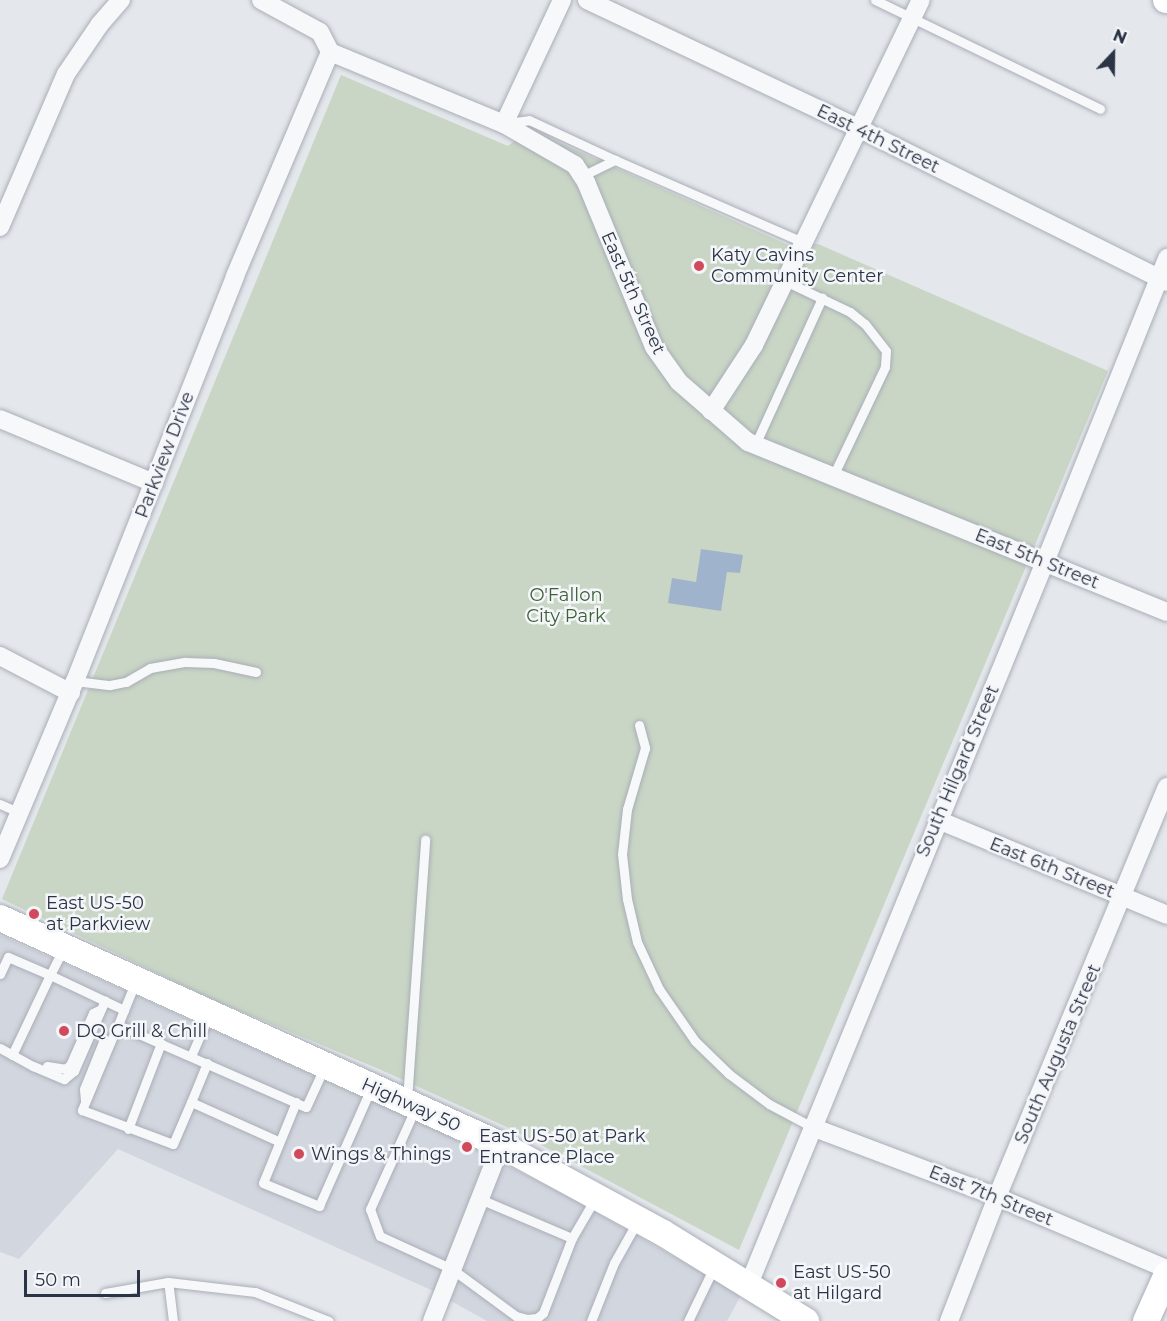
<!DOCTYPE html>
<style>
body{margin:0}
#map{position:relative;width:1167px;height:1321px;overflow:hidden;background:#e4e7ec;font-family:Montserrat,sans-serif}
div>[style]{position:absolute}
.built>*{inset:0;background:#d2d6de}
.green>*{inset:0;background:#c9d6c5}
.water>*{inset:0;background:#9fb4cc}
.roads{filter:drop-shadow(0 0 2px #a9aeb7) drop-shadow(0 0 2px #a9aeb7)}
.lane>*{height:9px;margin:-4.5px;padding:0 4.5px;transform-origin:4.5px;border-radius:4.5px;background:#f7f8fa}
.street>*{height:18px;margin:-9px;padding:0 9px;transform-origin:9px;border-radius:9px;background:#f7f8fa}
.secondary>*{height:26px;margin:-13px;padding:0 13px;transform-origin:13px;border-radius:13px;background:#fff}
.dots>*{width:16px;height:16px;translate:-50% -50%;box-sizing:border-box;border:3px solid #f4f6f9;border-radius:50%}
span{translate:-50% -50%;white-space:nowrap;text-align:center;line-height:1.15;-webkit-text-stroke:5px #f4f6f9;paint-order:stroke}
.street-label{font-size:18px;color:#2b3445}
.poi-label{font-size:18px;color:#2b3445}
.left{translate:0 -50%;text-align:left}
.park-label{font-size:18px;color:#3f6138}
.north{position:absolute;left:1083px;top:24px;width:60px;height:60px;-webkit-text-stroke:4px #f4f6f9;paint-order:stroke;rotate:22deg;font-size:16px;font-weight:700;line-height:24px;text-align:center;color:#2b3445}
.north::after{content:'';display:block;margin:auto;width:21px;height:27px;background:#2b3445;clip-path:polygon(50% 0,100% 100%,50% 72%,0 100%)}
.scale{position:absolute;left:24px;top:1270px;width:116px;height:27px;box-sizing:border-box;border:3px solid #2b3445;border-top:0;padding-left:8px;font-size:18px;line-height:21px;white-space:nowrap;color:#2b3445;-webkit-text-stroke:4px #f4f6f9;paint-order:stroke}
</style>
<div id="map">
<div class="built">
<i style="clip-path:polygon(0 935px,443px 1133px,571px 1198px,741px 1295px,727px 1321px,487px 1321px,431px 1290px,118px 1149px,19px 1259px,0 1252px)"></i>
</div>
<div class="green">
<i style="clip-path:polygon(341px 75px,508px 146px,529px 129px,788px 245px,818px 244px,1108px 371px,739px 1250px,511px 1129px,379px 1069px,216px 1001px,2px 899px)"></i>
</div>
<div class="water">
<i style="clip-path:polygon(701px 549px,743px 555px,740px 573px,727px 572px,721px 611px,668px 603px,672px 578px,696px 582px)"></i>
</div>
<div class="roads">
<div class="lane">
<i style="left:875px;top:0;width:250px;rotate:25.8deg"></i>
<i style="left:506px;top:123px;width:23px;rotate:-7deg"></i>
<i style="left:529px;top:120px;width:95px;rotate:24.9deg"></i>
<i style="left:582px;top:176px;width:37px;rotate:-26deg"></i>
<i style="left:615px;top:160px;width:205px;rotate:23.6deg"></i>
<i style="left:785px;top:281px;width:72px;rotate:25.5deg"></i>
<i style="left:850px;top:312px;width:19px;rotate:39deg"></i>
<i style="left:865px;top:324px;width:34px;rotate:52deg"></i>
<i style="left:886px;top:351px;width:16px;rotate:94deg"></i>
<i style="left:885px;top:367px;width:121px;rotate:115.5deg"></i>
<i style="left:755px;top:445px;width:162px;rotate:-65.5deg"></i>
<i style="left:75px;top:681px;width:35px;rotate:7deg"></i>
<i style="left:110px;top:685px;width:16px;rotate:-11deg"></i>
<i style="left:126px;top:682px;width:28px;rotate:-30deg"></i>
<i style="left:150px;top:668px;width:36px;rotate:-10deg"></i>
<i style="left:185px;top:662px;width:29px;rotate:2deg"></i>
<i style="left:214px;top:663px;width:43px;rotate:12.1deg"></i>
<i style="left:639px;top:725px;width:24px;rotate:75deg"></i>
<i style="left:645px;top:748px;width:64px;rotate:106.4deg"></i>
<i style="left:627px;top:809px;width:45px;rotate:96.3deg"></i>
<i style="left:622px;top:854px;width:45px;rotate:83.7deg"></i>
<i style="left:627px;top:899px;width:44px;rotate:76.9deg"></i>
<i style="left:637px;top:942px;width:52px;rotate:64.9deg"></i>
<i style="left:659px;top:989px;width:63px;rotate:55.3deg"></i>
<i style="left:695px;top:1041px;width:47px;rotate:44.1deg"></i>
<i style="left:729px;top:1074px;width:50px;rotate:36.9deg"></i>
<i style="left:769px;top:1104px;width:49px;rotate:28.1deg"></i>
<i style="left:0;top:804px;width:22px;rotate:24deg"></i>
<i style="left:0;top:974px;width:19px;rotate:-65deg"></i>
<i style="left:8px;top:957px;width:46px;rotate:23.2deg"></i>
<i style="left:50px;top:975px;width:29px;rotate:-63deg"></i>
<i style="left:124px;top:1010px;width:16px;rotate:112deg"></i>
<i style="left:118px;top:1025px;width:205px;rotate:23.6deg"></i>
<i style="left:306px;top:1107px;width:43px;rotate:-65.2deg"></i>
<i style="left:115px;top:1031px;width:86px;rotate:112.7deg"></i>
<i style="left:82px;top:1110px;width:97px;rotate:20.5deg"></i>
<i style="left:173px;top:1144px;width:46px;rotate:-66.8deg"></i>
<i style="left:0;top:1048px;width:38px;rotate:29deg"></i>
<i style="left:33px;top:1066px;width:34px;rotate:23deg"></i>
<i style="left:64px;top:1079px;width:13px;rotate:-39deg"></i>
<i style="left:74px;top:1071px;width:77px;rotate:-66.4deg"></i>
<i style="left:12px;top:1055px;width:89px;rotate:-64.6deg"></i>
<i style="left:50px;top:975px;width:82px;rotate:25.3deg"></i>
<i style="left:124px;top:1010px;width:31px;rotate:-68deg"></i>
<i style="left:191px;top:1056px;width:45px;rotate:-66.3deg"></i>
<i style="left:207px;top:1063px;width:42px;rotate:112.3deg"></i>
<i style="left:191px;top:1102px;width:95px;rotate:24.1deg"></i>
<i style="left:47px;top:1066px;width:18px;rotate:9deg"></i>
<i style="left:65px;top:1069px;width:6px;rotate:-39deg"></i>
<i style="left:70px;top:1065px;width:57px;rotate:-66.1deg"></i>
<i style="left:93px;top:1013px;width:9px;rotate:-27deg"></i>
<i style="left:85px;top:1100px;width:11px;rotate:-95deg"></i>
<i style="left:84px;top:1089px;width:51px;rotate:-68deg"></i>
<i style="left:407px;top:1100px;width:261px;rotate:-86deg"></i>
<i style="left:296px;top:1102px;width:87px;rotate:112.2deg"></i>
<i style="left:263px;top:1183px;width:61px;rotate:22.3deg"></i>
<i style="left:319px;top:1206px;width:129px;rotate:-66.2deg"></i>
<i style="left:415px;top:1109px;width:110px;rotate:114.2deg"></i>
<i style="left:370px;top:1209px;width:29px;rotate:70deg"></i>
<i style="left:380px;top:1236px;width:79px;rotate:24.6deg"></i>
<i style="left:452px;top:1269px;width:79px;rotate:36.3deg"></i>
<i style="left:516px;top:1316px;width:11px;rotate:15deg"></i>
<i style="left:527px;top:1319px;width:10px;rotate:-6deg"></i>
<i style="left:537px;top:1318px;width:8px;rotate:-40deg"></i>
<i style="left:543px;top:1313px;width:80px;rotate:-68.9deg"></i>
<i style="left:572px;top:1238px;width:48px;rotate:-59.7deg"></i>
<i style="left:128px;top:1129px;width:92px;rotate:-69deg"></i>
<i style="left:480px;top:1199px;width:100px;rotate:23deg"></i>
<i style="left:105px;top:1293px;width:64px;rotate:-9.9deg"></i>
<i style="left:173px;top:1321px;width:39px;rotate:-97deg"></i>
<i style="left:168px;top:1282px;width:88px;rotate:6.6deg"></i>
<i style="left:255px;top:1292px;width:79px;rotate:21.4deg"></i>
<i style="left:591px;top:1321px;width:62px;rotate:-68.4deg"></i>
<i style="left:614px;top:1263px;width:47px;rotate:-60.7deg"></i>
<i style="left:688px;top:1321px;width:60px;rotate:-64.3deg"></i>
</div>
<div class="street">
<i style="left:261px;top:0;width:67px;rotate:28.5deg"></i>
<i style="left:320px;top:32px;width:22px;rotate:63deg"></i>
<i style="left:330px;top:52px;width:188px;rotate:22.5deg"></i>
<i style="left:504px;top:124px;width:82px;rotate:30deg"></i>
<i style="left:575px;top:165px;width:20px;rotate:57deg"></i>
<i style="left:586px;top:182px;width:178px;rotate:67.6deg"></i>
<i style="left:654px;top:347px;width:43px;rotate:54.5deg"></i>
<i style="left:679px;top:382px;width:91px;rotate:41deg"></i>
<i style="left:748px;top:442px;width:452px;rotate:22.1deg"></i>
<i style="left:587px;top:0;width:300px;rotate:25.3deg"></i>
<i style="left:858px;top:128px;width:345px;rotate:26.5deg"></i>
<i style="left:504px;top:124px;width:137px;rotate:-64.9deg"></i>
<i style="left:0;top:227px;width:167px;rotate:-66.7deg"></i>
<i style="left:66px;top:74px;width:60px;rotate:-55.8deg"></i>
<i style="left:100px;top:24px;width:32px;rotate:-49deg"></i>
<i style="left:711px;top:411px;width:79px;rotate:-56.9deg"></i>
<i style="left:754px;top:345px;width:383px;rotate:-64.2deg"></i>
<i style="left:0;top:419px;width:167px;rotate:22.6deg"></i>
<i style="left:0;top:656px;width:80px;rotate:27.5deg"></i>
<i style="left:938px;top:820px;width:248px;rotate:22.5deg"></i>
<i style="left:0;top:859px;width:193px;rotate:-67.2deg"></i>
<i style="left:75px;top:681px;width:435px;rotate:-68.4deg"></i>
<i style="left:235px;top:276px;width:243px;rotate:-67deg"></i>
<i style="left:812px;top:1127px;width:198px;rotate:20.7deg"></i>
<i style="left:997px;top:1197px;width:185px;rotate:23deg"></i>
<i style="left:749px;top:1284px;width:780px;rotate:-67.71deg"></i>
<i style="left:1045px;top:562px;width:328px;rotate:-68.1deg"></i>
<i style="left:432px;top:1321px;width:189px;rotate:-68.6deg"></i>
<i style="left:949px;top:1321px;width:133px;rotate:-68.8deg"></i>
<i style="left:997px;top:1197px;width:444px;rotate:-67.5deg"></i>
</div>
<div class="secondary">
<i style="left:1166px;top:0;width:1px"></i>
<i style="left:0;top:918px;width:550px;rotate:24.37deg"></i>
<i style="left:501px;top:1145px;width:184px;rotate:28.5deg"></i>
<i style="left:663px;top:1233px;width:168px;rotate:31.6deg"></i>
<i style="left:1146px;top:1321px;width:51px;rotate:-65.9deg"></i>
</div>
</div>
<div class="dots">
<i style="left:699px;top:266px;background:#d1495b"></i>
<i style="left:34px;top:914px;background:#d1495b"></i>
<i style="left:64px;top:1031px;background:#d1495b"></i>
<i style="left:467px;top:1147px;background:#d1495b"></i>
<i style="left:299px;top:1154px;background:#d1495b"></i>
<i style="left:781px;top:1283px;background:#d1495b"></i>
</div>
<div class="street-label">
<span style="left:878px;top:139px;rotate:26deg">East 4th Street</span>
<span style="left:633px;top:293px;rotate:66deg">East 5th Street</span>
<span style="left:165px;top:455px;rotate:-69deg">Parkview Drive</span>
<span style="left:1037px;top:559px;rotate:22deg">East 5th Street</span>
<span style="left:958px;top:771px;rotate:-67deg">South Hilgard Street</span>
<span style="left:1052px;top:868px;rotate:22deg">East 6th Street</span>
<span style="left:1058px;top:1054px;rotate:-67deg">South Augusta Street</span>
<span style="left:411px;top:1105px;rotate:24deg">Highway 50</span>
<span style="left:991px;top:1196px;rotate:22deg">East 7th Street</span>
</div>
<div class="poi-label">
<span class="left" style="left:711px;top:266px">Katy Cavins<br>Community Center</span>
<span class="left" style="left:46px;top:914px">East US-50<br>at Parkview</span>
<span class="left" style="left:76px;top:1031px">DQ Grill &amp; Chill</span>
<span class="left" style="left:479px;top:1147px">East US-50 at Park<br>Entrance Place</span>
<span class="left" style="left:311px;top:1154px">Wings &amp; Things</span>
<span class="left" style="left:793px;top:1283px">East US-50<br>at Hilgard</span>
</div>
<div class="park-label">
<span style="left:566px;top:606px">O'Fallon<br>City Park</span>
</div>
<div class="north">N</div>
<div class="scale">50 m</div>
</div>
